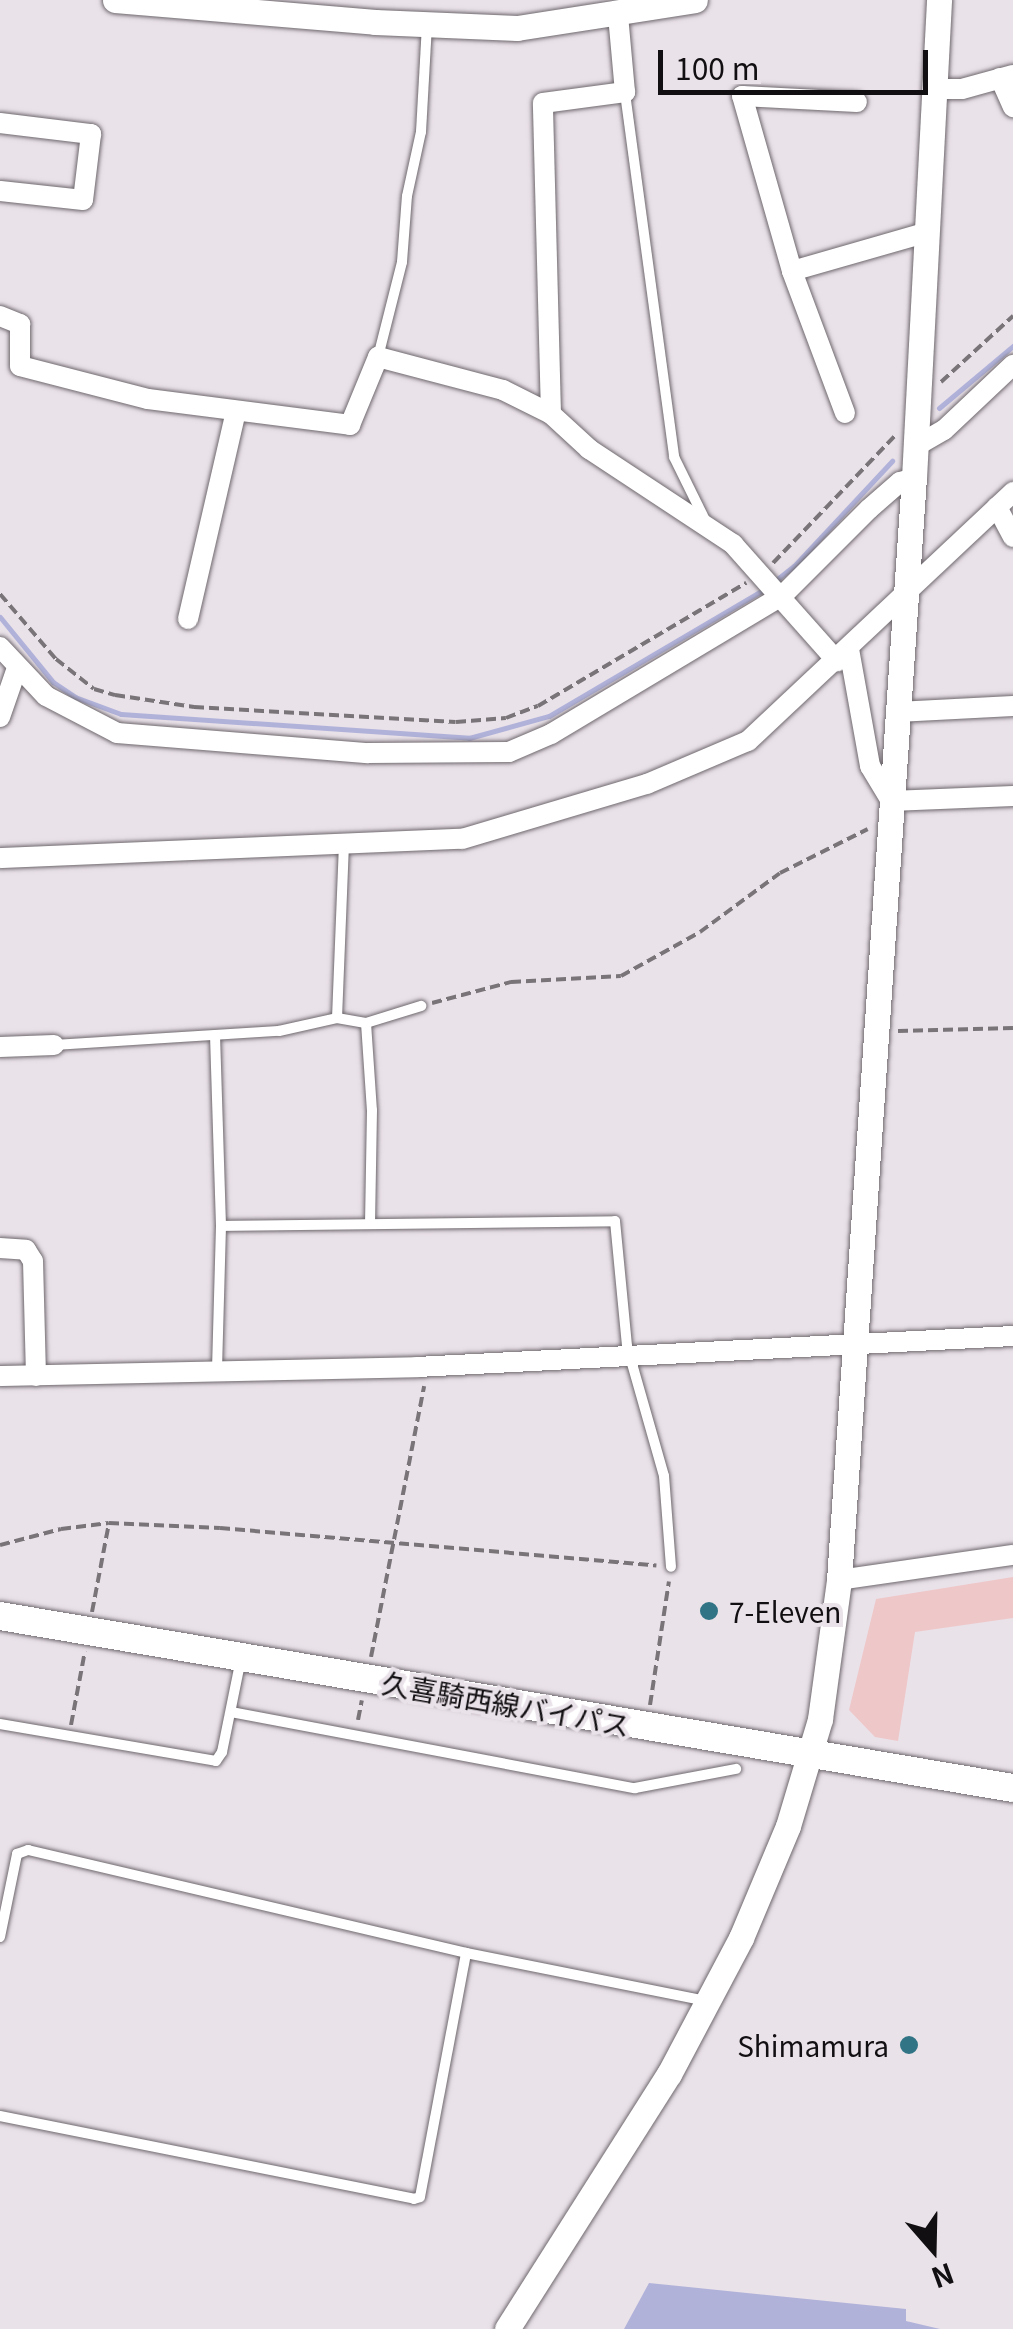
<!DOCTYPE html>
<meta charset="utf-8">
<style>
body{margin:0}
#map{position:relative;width:1013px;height:2329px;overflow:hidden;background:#eae2e9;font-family:Georgia,"Noto Sans JP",serif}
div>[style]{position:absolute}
.green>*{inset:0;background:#eec7c9}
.water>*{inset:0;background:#b1b2da}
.stream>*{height:5px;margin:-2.5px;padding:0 2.5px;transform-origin:2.5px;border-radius:2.5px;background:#b1b2da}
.path>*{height:4px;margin-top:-2px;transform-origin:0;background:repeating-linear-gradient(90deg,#787478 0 10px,transparent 0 15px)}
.roads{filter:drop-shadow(0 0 2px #6e686d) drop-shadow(0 0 2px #6e686d)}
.service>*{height:10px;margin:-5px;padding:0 5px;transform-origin:5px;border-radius:5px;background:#fff}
.minor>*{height:20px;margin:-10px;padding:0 10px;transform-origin:10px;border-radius:10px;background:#fff}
.tertiary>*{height:25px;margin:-12.5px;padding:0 12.5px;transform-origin:12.5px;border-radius:12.5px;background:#fff}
.secondary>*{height:28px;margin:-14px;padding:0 14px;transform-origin:14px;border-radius:14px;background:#fff}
.dots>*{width:28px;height:28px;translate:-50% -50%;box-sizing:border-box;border:5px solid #eae2e9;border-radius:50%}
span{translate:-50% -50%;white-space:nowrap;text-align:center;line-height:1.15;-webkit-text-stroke:8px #eae2e9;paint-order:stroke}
.poi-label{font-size:28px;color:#110f11}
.left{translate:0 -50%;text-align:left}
.right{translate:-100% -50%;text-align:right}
.street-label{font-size:28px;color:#110f11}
.north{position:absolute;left:883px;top:2199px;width:100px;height:100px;-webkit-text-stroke:8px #eae2e9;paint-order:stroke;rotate:160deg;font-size:28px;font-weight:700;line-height:40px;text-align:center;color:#110f11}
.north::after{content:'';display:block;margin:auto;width:35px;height:45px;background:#110f11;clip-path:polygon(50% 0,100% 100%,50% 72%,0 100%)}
.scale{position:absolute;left:658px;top:50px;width:270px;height:45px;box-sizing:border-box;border:5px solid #110f11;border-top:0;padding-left:12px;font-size:30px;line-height:35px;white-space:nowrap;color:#110f11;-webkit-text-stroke:8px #eae2e9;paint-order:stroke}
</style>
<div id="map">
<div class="green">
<i style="clip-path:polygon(1013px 1577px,1013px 1618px,915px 1632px,898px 1741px,875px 1737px,849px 1710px,876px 1599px)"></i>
</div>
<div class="water">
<i style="clip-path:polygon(649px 2283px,906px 2309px,906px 2321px,940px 2329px,624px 2329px)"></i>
</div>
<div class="stream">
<i style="left:939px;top:408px;width:97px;rotate:-40deg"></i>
<i style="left:776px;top:580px;width:23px;rotate:-38deg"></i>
<i style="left:794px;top:566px;width:144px;rotate:-47deg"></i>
<i style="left:0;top:617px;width:84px;rotate:50.8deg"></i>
<i style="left:53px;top:682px;width:27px;rotate:34deg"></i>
<i style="left:75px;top:697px;width:49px;rotate:20.3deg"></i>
<i style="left:121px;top:714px;width:349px;rotate:3.9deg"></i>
<i style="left:469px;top:738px;width:83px;rotate:-15.4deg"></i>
<i style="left:549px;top:716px;width:248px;rotate:-30.5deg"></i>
</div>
<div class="path">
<i style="left:941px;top:382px;width:98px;rotate:-42.5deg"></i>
<i style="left:773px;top:563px;width:176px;rotate:-46.2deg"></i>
<i style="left:0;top:594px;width:86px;rotate:49.3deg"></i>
<i style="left:56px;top:659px;width:48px;rotate:38.3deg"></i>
<i style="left:94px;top:689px;width:22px;rotate:16deg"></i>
<i style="left:115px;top:695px;width:80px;rotate:8.6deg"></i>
<i style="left:194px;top:707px;width:262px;rotate:3.3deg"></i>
<i style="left:456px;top:722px;width:50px;rotate:-4.6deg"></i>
<i style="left:506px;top:718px;width:34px;rotate:-21deg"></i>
<i style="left:538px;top:706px;width:242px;rotate:-30.6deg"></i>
<i style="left:432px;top:1003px;width:82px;rotate:-14.9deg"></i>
<i style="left:511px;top:982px;width:110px;rotate:-3.1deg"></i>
<i style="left:621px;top:976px;width:90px;rotate:-29.1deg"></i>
<i style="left:700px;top:932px;width:99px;rotate:-36.4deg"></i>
<i style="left:780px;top:873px;width:98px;rotate:-26.6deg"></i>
<i style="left:898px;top:1031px;width:115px;rotate:-1.5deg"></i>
<i style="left:0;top:1545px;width:63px;rotate:-14.7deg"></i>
<i style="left:61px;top:1529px;width:48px;rotate:-7.1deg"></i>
<i style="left:109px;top:1523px;width:111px;rotate:2.6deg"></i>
<i style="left:220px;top:1528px;width:438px;rotate:4.9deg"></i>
<i style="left:92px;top:1612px;width:91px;rotate:-79.2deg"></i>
<i style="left:371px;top:1657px;width:276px;rotate:-78.9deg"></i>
<i style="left:650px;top:1705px;width:125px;rotate:-81.3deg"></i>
<i style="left:358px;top:1720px;width:20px;rotate:-79deg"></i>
<i style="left:71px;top:1725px;width:75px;rotate:-79.3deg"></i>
</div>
<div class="roads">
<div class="service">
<i style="left:625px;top:93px;width:367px;rotate:82.3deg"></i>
<i style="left:674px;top:457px;width:70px;rotate:63.8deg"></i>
<i style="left:378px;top:357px;width:98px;rotate:-75.8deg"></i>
<i style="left:402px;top:262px;width:66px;rotate:-85.7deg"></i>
<i style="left:407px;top:196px;width:66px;rotate:-77.7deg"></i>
<i style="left:421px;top:132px;width:106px;rotate:-86.8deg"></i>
<i style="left:337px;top:1018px;width:174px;rotate:-87.7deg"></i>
<i style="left:366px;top:1023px;width:87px;rotate:86.1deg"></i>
<i style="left:372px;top:1110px;width:114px;rotate:91deg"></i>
<i style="left:215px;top:1035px;width:191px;rotate:88.2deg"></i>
<i style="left:221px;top:1226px;width:146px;rotate:91.6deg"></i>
<i style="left:54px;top:1045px;width:225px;rotate:-3.6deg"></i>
<i style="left:279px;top:1031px;width:59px;rotate:-12.6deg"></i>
<i style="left:337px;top:1018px;width:29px;rotate:10deg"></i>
<i style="left:366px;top:1023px;width:58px;rotate:-17.2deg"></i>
<i style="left:221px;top:1226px;width:394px;rotate:-0.7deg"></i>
<i style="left:615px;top:1221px;width:126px;rotate:84.5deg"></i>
<i style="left:627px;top:1346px;width:135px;rotate:74.1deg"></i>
<i style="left:664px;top:1476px;width:91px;rotate:85.6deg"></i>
<i style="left:231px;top:1712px;width:411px;rotate:10.7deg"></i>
<i style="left:635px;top:1788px;width:103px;rotate:-10.7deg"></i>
<i style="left:0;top:1724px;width:219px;rotate:9.7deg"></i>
<i style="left:216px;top:1761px;width:11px;rotate:-56deg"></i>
<i style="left:222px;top:1752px;width:95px;rotate:-78.5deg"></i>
<i style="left:0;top:1937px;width:85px;rotate:-78.4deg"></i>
<i style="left:17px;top:1854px;width:12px;rotate:-20deg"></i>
<i style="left:28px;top:1850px;width:450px;rotate:13.2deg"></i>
<i style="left:466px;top:1953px;width:246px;rotate:11.3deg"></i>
<i style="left:0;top:2116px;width:422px;rotate:11.3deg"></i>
<i style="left:414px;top:2199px;width:6px;rotate:-18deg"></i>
<i style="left:420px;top:2197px;width:248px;rotate:-79.3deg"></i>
</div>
<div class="minor">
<i style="left:1000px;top:78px;width:32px;rotate:66deg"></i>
<i style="left:934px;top:89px;width:28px"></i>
<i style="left:962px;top:89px;width:53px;rotate:-15.4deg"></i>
<i style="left:0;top:123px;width:92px;rotate:6.9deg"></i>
<i style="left:91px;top:134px;width:66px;rotate:96.9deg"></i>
<i style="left:83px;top:200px;width:83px;rotate:-173.8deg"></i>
<i style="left:792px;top:271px;width:141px;rotate:-16deg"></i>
<i style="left:0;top:316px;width:22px;rotate:22deg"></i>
<i style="left:20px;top:324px;width:42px;rotate:90deg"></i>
<i style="left:20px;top:366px;width:132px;rotate:14.5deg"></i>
<i style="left:148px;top:399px;width:204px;rotate:7.3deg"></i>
<i style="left:350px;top:425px;width:74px;rotate:-67.6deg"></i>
<i style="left:378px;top:357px;width:129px;rotate:14.8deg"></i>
<i style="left:503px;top:390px;width:54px;rotate:26.6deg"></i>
<i style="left:551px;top:414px;width:52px;rotate:42.6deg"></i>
<i style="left:589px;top:449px;width:173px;rotate:33.4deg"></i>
<i style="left:733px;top:544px;width:157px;rotate:48.4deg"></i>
<i style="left:845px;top:413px;width:152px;rotate:-110.5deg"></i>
<i style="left:792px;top:271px;width:182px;rotate:-105.9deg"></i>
<i style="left:742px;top:96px;width:115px;rotate:3deg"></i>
<i style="left:551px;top:414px;width:311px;rotate:-91.5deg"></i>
<i style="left:543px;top:103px;width:83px;rotate:-7.6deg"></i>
<i style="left:625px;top:92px;width:77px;rotate:-95.2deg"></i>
<i style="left:916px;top:446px;width:32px;rotate:-30deg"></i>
<i style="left:944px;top:430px;width:95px;rotate:-43.3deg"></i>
<i style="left:997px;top:507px;width:34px;rotate:62deg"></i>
<i style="left:188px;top:619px;width:213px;rotate:-77deg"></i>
<i style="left:0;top:647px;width:67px;rotate:46.8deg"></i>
<i style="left:46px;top:696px;width:80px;rotate:27.5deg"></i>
<i style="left:117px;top:733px;width:252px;rotate:4.6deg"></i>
<i style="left:368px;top:753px;width:141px;rotate:-0.4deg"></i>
<i style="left:509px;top:752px;width:46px;rotate:-23.2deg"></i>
<i style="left:551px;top:734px;width:269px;rotate:-30.9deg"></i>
<i style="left:782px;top:596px;width:123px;rotate:-45deg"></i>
<i style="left:869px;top:509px;width:41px;rotate:-41.1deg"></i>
<i style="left:900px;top:482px;width:15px;rotate:-16deg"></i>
<i style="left:849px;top:649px;width:119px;rotate:79.8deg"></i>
<i style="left:870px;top:766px;width:41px;rotate:59deg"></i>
<i style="left:891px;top:801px;width:122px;rotate:-2.3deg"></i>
<i style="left:897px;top:712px;width:116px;rotate:-3deg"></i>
<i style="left:0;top:717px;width:52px;rotate:-70.9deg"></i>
<i style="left:0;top:858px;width:462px;rotate:-2.4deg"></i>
<i style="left:462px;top:839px;width:193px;rotate:-16.6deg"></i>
<i style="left:647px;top:784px;width:110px;rotate:-23.1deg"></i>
<i style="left:748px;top:741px;width:364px;rotate:-43.2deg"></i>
<i style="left:0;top:1047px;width:54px;rotate:-2.1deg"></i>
<i style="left:0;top:1248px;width:26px;rotate:4deg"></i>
<i style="left:26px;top:1250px;width:13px;rotate:58deg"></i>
<i style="left:33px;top:1261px;width:115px;rotate:88.5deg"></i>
<i style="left:0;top:1376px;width:417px;rotate:-1.2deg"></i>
<i style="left:417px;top:1367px;width:597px;rotate:-2.98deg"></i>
<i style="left:839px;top:1580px;width:176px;rotate:-8.2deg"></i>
</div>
<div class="tertiary">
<i style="left:115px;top:0;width:261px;rotate:4.8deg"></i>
<i style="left:375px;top:22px;width:142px;rotate:2.4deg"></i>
<i style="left:517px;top:28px;width:180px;rotate:-8.9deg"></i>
<i style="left:507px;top:2329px;width:302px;rotate:-57.6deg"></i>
<i style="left:669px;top:2074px;width:154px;rotate:-62.1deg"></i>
<i style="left:741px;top:1938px;width:121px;rotate:-67.2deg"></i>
<i style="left:788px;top:1826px;width:112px;rotate:-73.3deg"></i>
<i style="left:820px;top:1719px;width:140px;rotate:-82.2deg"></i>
<i style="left:839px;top:1580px;width:1105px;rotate:-86.11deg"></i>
<i style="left:914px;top:478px;width:479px;rotate:-87deg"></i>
</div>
<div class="secondary">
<i style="left:0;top:1616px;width:1027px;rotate:9.64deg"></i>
</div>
</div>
<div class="dots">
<i style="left:709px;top:1611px;background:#317485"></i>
<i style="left:909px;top:2045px;background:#317485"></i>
</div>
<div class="poi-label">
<span class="left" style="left:729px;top:1611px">7-Eleven</span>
<span class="right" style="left:889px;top:2045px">Shimamura</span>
</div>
<div class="street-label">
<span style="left:506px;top:1703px;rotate:10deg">久喜騎西線バイパス</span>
</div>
<div class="north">N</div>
<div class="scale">100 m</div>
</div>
